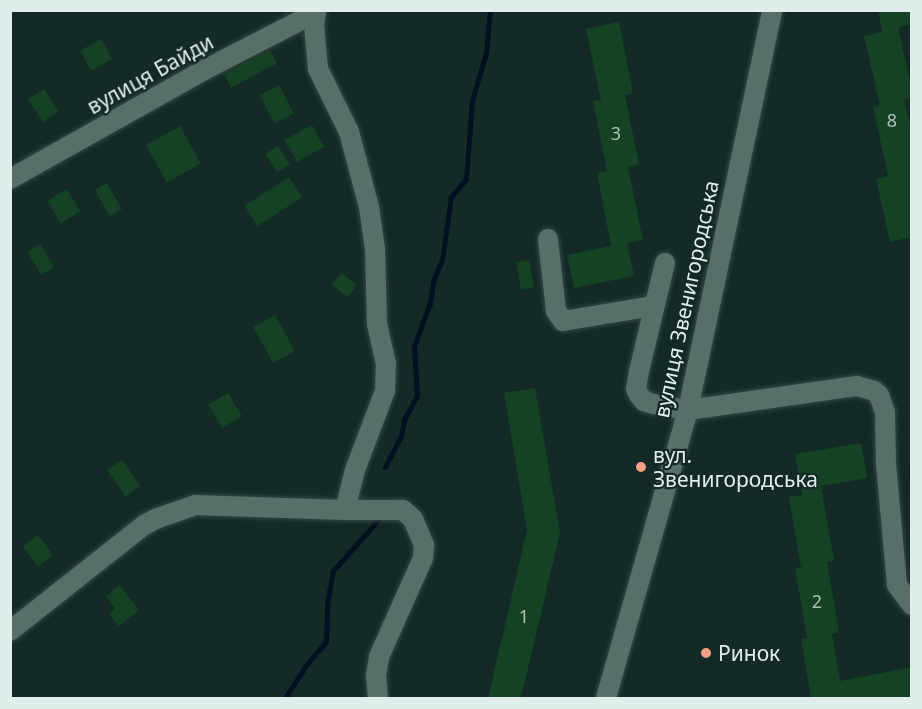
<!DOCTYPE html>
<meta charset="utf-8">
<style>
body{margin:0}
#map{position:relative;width:922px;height:709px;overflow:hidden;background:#142a26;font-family:"Noto Sans",sans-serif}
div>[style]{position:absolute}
.stream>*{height:5px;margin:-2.5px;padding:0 2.5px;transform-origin:2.5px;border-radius:2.5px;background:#001020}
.building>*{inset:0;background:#154124;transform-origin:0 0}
.roads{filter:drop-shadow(0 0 2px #364744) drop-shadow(0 0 2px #364744)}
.minor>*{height:20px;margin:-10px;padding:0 10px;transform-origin:10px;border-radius:10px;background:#576e69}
.dots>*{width:16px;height:16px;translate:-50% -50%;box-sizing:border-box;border:3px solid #142a26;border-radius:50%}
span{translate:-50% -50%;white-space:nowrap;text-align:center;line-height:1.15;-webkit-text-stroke:4.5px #142a26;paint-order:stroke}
.number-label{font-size:18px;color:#adc2b8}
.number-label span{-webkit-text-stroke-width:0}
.street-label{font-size:21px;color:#e0edea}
.poi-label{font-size:21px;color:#e0edea}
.left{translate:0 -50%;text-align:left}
.frame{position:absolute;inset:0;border:12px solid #e0edea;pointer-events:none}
</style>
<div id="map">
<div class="stream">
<i style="left:385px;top:467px;width:35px;rotate:-63deg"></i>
<i style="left:401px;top:436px;width:16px;rotate:-79deg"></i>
<i style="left:404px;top:420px;width:27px;rotate:-62deg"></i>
<i style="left:417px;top:396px;width:50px;rotate:-93.4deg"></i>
<i style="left:414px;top:346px;width:46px;rotate:-69.6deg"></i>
<i style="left:430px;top:303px;width:22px;rotate:-82deg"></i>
<i style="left:433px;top:281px;width:23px;rotate:-67deg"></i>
<i style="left:442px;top:260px;width:64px;rotate:-81.9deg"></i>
<i style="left:451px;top:197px;width:23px;rotate:-50deg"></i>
<i style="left:466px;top:179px;width:79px;rotate:-85.7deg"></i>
<i style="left:472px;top:100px;width:49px;rotate:-73.4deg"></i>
<i style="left:486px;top:53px;width:43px;rotate:-84.7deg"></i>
<i style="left:285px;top:698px;width:40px;rotate:-57.1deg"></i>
<i style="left:307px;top:664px;width:30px;rotate:-50deg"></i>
<i style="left:326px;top:641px;width:37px;rotate:-88deg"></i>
<i style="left:327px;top:604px;width:34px;rotate:-80deg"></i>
<i style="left:333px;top:571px;width:68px;rotate:-48.6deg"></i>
</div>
<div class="building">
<i style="clip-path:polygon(878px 10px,912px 10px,912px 24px,898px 27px,912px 91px,912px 98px,904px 100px,912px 134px,912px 237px,890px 242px,876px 179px,888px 176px,873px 107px,880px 106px,864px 36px,882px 32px)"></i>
<i style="clip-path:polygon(619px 22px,633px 93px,625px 95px,639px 164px,628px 167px,643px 240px,627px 243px,634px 276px,574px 288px,567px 255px,611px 246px,597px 173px,607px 171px,593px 101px,601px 100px,586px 29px)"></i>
<i style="left:101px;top:39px;width:23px;height:24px;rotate:61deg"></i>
<i style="left:270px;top:50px;width:15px;height:52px;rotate:62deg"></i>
<i style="left:279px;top:85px;width:32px;height:22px;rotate:62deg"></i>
<i style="left:44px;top:89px;width:27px;height:19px;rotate:57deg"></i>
<i style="left:312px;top:125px;width:25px;height:31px;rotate:61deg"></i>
<i style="left:180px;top:126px;width:43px;height:39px;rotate:61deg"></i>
<i style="left:278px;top:146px;width:22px;height:15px;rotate:58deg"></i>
<i style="left:289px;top:177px;width:24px;height:53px;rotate:57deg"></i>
<i style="left:107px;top:183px;width:30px;height:14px;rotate:60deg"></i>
<i style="left:67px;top:189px;width:26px;height:23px;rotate:59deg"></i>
<i style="left:40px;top:244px;width:27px;height:15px;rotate:59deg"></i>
<i style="left:529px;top:260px;width:28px;height:13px;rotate:80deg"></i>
<i style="left:341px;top:273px;width:20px;height:15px;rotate:37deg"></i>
<i style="left:275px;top:315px;width:41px;height:25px;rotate:61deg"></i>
<i style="clip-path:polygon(535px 388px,560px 533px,521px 698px,488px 698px,527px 530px,504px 393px)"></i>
<i style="left:228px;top:393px;width:27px;height:23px;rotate:59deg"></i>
<i style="clip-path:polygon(861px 443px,867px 478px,821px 486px,834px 561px,827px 562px,839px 632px,832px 634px,840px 681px,912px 667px,912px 698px,811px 698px,801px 639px,807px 638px,795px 569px,801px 568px,789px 497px,802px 495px,795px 454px)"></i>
<i style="left:122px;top:460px;width:32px;height:18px;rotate:55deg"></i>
<i style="left:38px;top:535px;width:25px;height:19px;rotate:53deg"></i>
<i style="clip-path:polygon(119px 585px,139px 610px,119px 626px,109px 614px,115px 608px,106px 597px)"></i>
</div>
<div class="roads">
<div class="minor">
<i style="left:10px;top:179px;width:225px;rotate:-29.3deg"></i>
<i style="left:206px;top:69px;width:123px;rotate:-27.2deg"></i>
<i style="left:548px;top:239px;width:72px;rotate:83.7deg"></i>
<i style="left:556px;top:311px;width:12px;rotate:55deg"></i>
<i style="left:563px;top:321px;width:92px;rotate:-9.4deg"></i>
<i style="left:665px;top:263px;width:111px;rotate:103.5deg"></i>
<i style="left:639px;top:371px;width:18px;rotate:99deg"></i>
<i style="left:636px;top:389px;width:7px;rotate:63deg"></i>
<i style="left:639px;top:395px;width:8px;rotate:50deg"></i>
<i style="left:644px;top:401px;width:9px;rotate:18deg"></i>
<i style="left:653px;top:404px;width:36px;rotate:10deg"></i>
<i style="left:688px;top:410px;width:171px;rotate:-8.1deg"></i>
<i style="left:857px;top:386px;width:18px;rotate:16deg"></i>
<i style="left:874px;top:391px;width:6px;rotate:39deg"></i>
<i style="left:879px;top:395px;width:18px;rotate:71deg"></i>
<i style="left:885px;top:412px;width:52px;rotate:88.9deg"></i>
<i style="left:886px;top:464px;width:121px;rotate:84.8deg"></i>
<i style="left:897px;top:585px;width:25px;rotate:53deg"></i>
<i style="left:345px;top:510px;width:58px"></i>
<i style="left:403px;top:510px;width:13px;rotate:42deg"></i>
<i style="left:413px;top:519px;width:28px;rotate:67deg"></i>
<i style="left:424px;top:545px;width:13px;rotate:94deg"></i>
<i style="left:423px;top:558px;width:108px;rotate:114deg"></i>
<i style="left:379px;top:657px;width:18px;rotate:99deg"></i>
<i style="left:376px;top:675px;width:23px;rotate:85deg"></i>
<i style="left:10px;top:631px;width:171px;rotate:-38.3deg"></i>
<i style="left:144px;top:525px;width:16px;rotate:-27deg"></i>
<i style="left:158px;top:518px;width:39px;rotate:-19deg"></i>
<i style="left:195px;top:505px;width:150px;rotate:1.9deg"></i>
<i style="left:345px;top:510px;width:41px;rotate:-76deg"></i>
<i style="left:355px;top:470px;width:85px;rotate:-69.2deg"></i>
<i style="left:385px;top:391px;width:27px;rotate:-88deg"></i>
<i style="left:386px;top:364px;width:41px;rotate:-102.7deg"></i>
<i style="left:377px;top:324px;width:75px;rotate:-91.5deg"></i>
<i style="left:375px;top:249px;width:42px;rotate:-98.1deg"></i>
<i style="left:369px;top:207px;width:78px;rotate:-104.9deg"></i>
<i style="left:349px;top:132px;width:70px;rotate:-116.2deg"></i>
<i style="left:318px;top:69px;width:44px;rotate:-95.2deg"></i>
<i style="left:314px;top:25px;width:15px;rotate:-82deg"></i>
<i style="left:606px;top:698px;width:299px;rotate:-74.1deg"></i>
<i style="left:688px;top:410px;width:409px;rotate:-78.1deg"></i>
</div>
</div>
<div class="dots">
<i style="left:641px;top:467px;background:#f39f84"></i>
<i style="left:706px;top:653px;background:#f39f84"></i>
</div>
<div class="number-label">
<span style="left:892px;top:120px">8</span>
<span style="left:616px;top:133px">3</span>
<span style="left:817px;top:601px">2</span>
<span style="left:524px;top:616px">1</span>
</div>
<div class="street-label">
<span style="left:150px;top:74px;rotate:-29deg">вулиця Байди</span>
<span style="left:686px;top:299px;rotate:-78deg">вулиця Звенигородська</span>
</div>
<div class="poi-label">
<span class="left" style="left:653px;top:467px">вул.<br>Звенигородська</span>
<span class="left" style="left:718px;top:653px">Ринок</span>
</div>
<div class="frame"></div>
</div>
